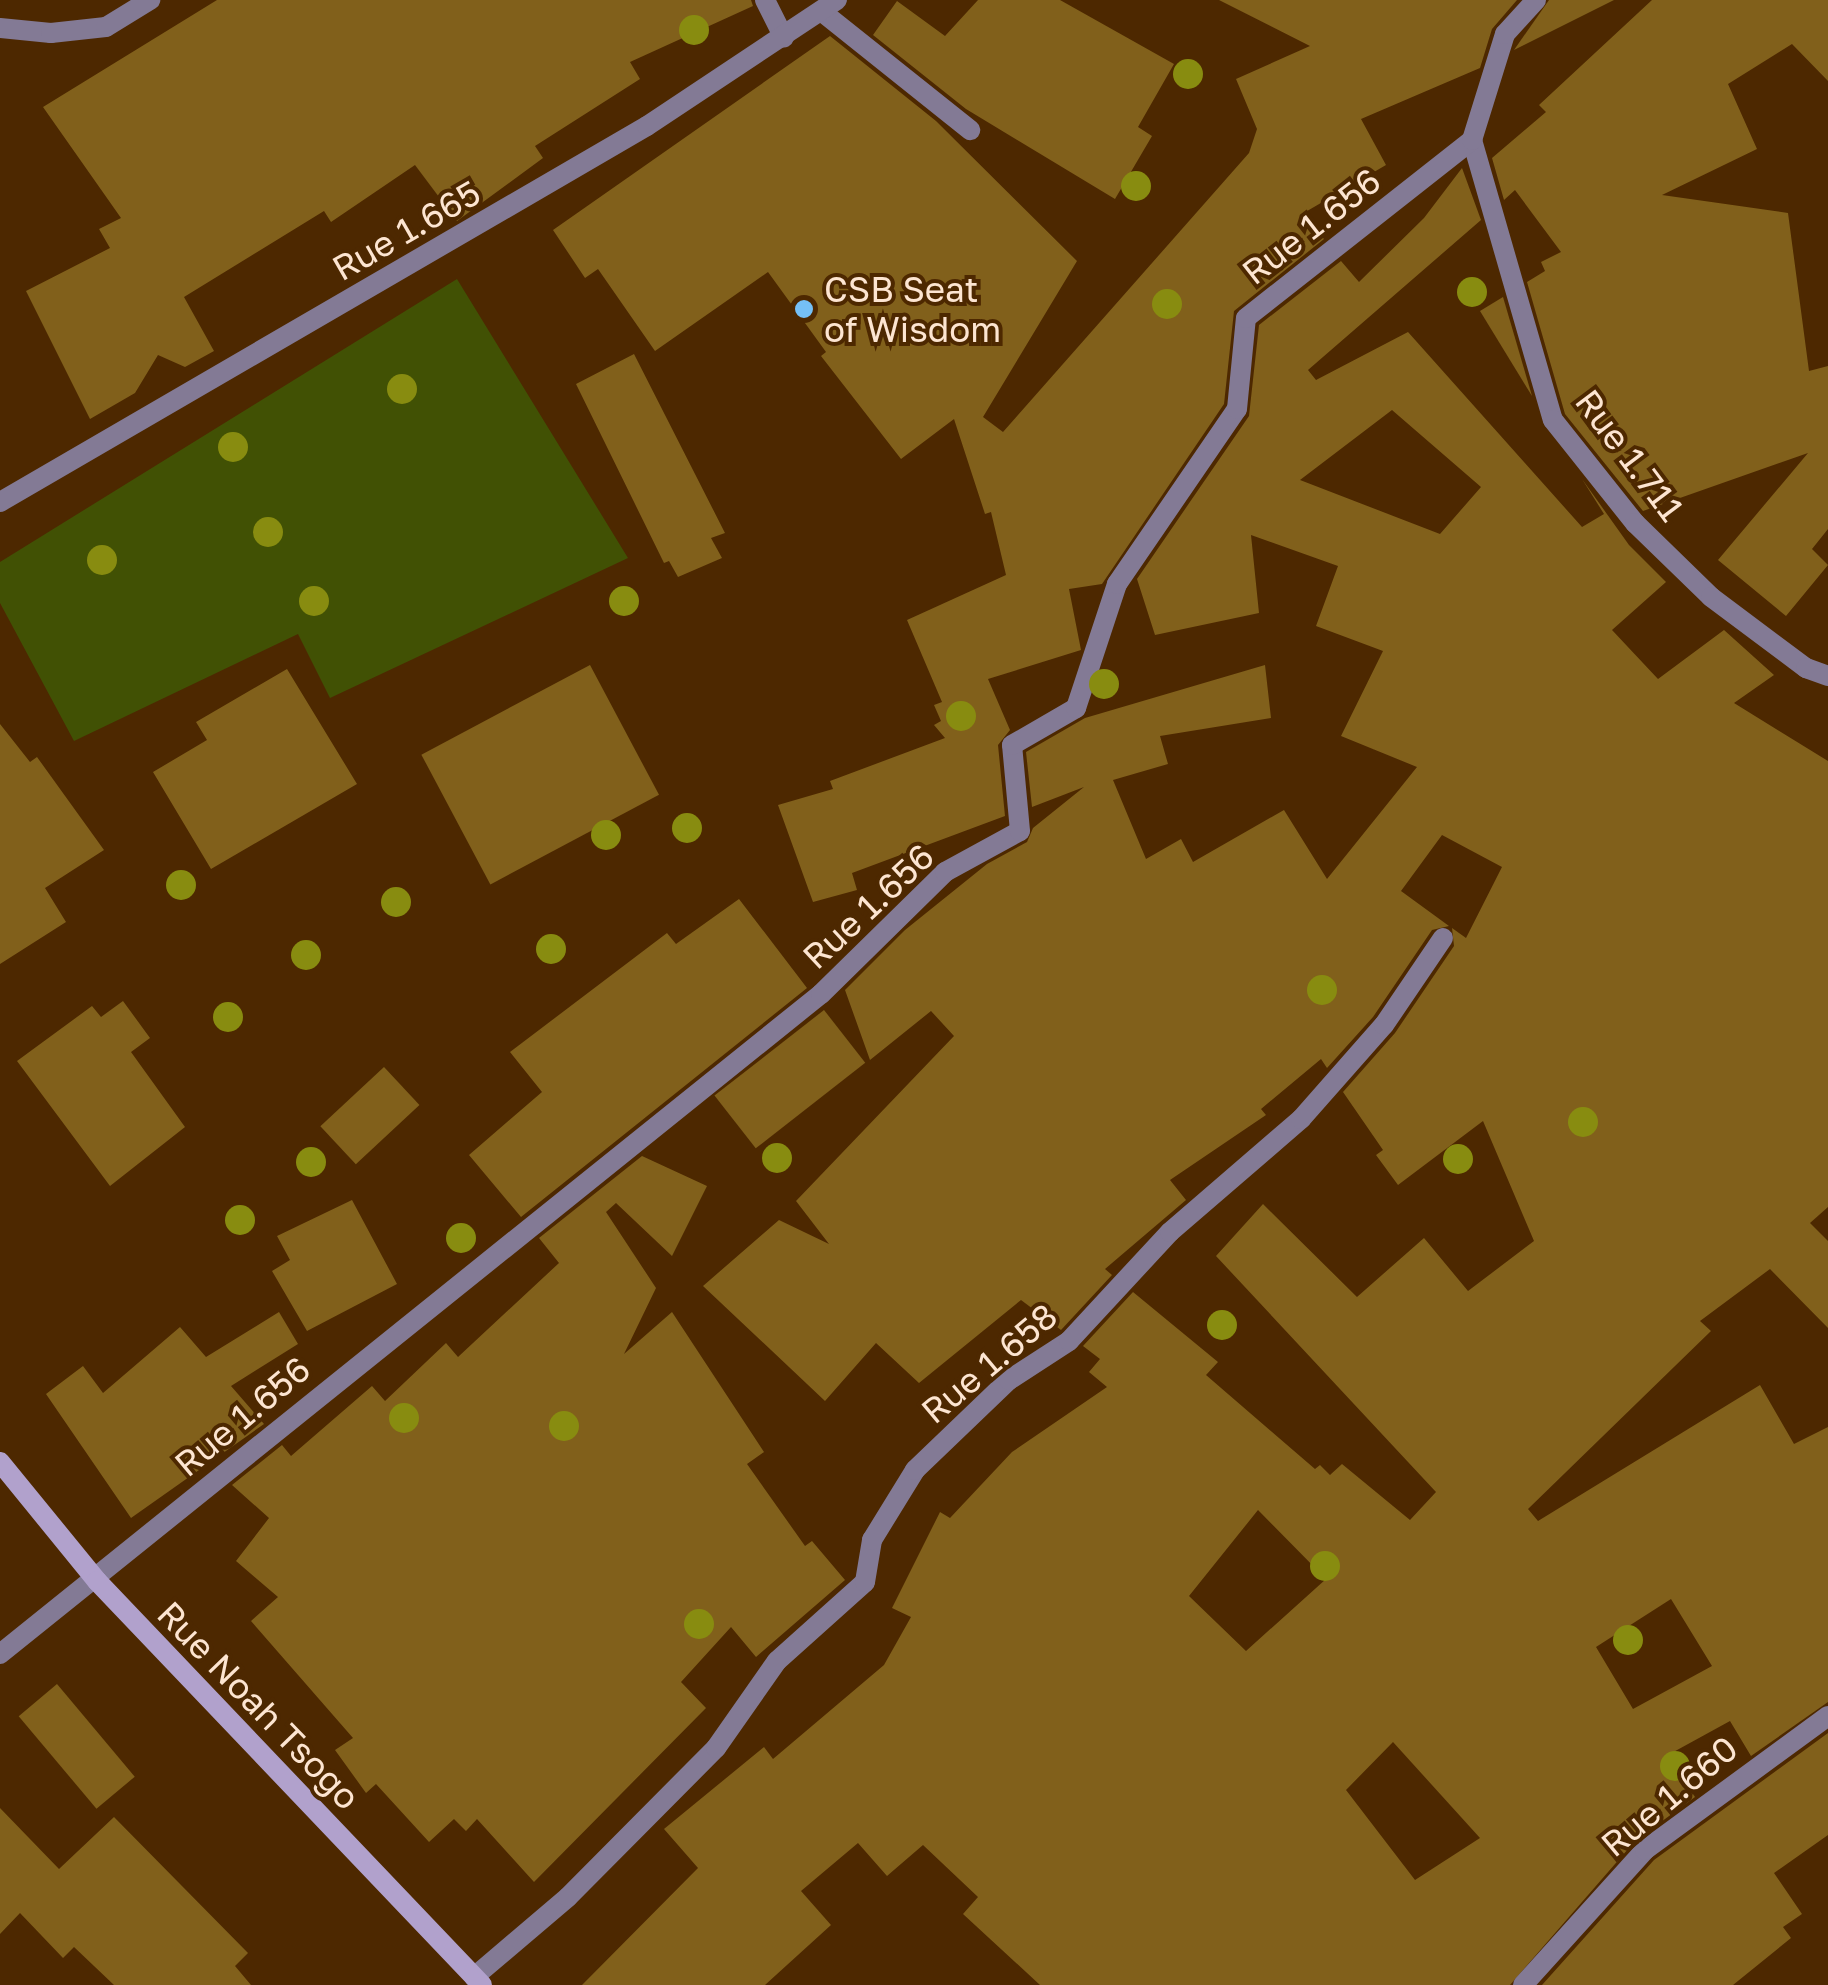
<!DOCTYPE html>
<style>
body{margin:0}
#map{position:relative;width:1828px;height:1985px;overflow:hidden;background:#4d2800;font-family:"Golos Text",sans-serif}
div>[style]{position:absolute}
.green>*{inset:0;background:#415104}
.building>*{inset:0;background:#81601b;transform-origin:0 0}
.minor>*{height:20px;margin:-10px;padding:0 10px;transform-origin:10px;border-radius:10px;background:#837a95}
.secondary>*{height:20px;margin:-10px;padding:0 10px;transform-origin:10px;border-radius:10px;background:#b1a1cc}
.trees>*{width:30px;height:30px;margin:-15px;border-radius:50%;background:#888c10}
.dots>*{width:28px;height:28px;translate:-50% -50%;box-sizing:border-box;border:5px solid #4d2800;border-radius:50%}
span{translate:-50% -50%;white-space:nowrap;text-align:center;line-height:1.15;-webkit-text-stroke:8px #4d2800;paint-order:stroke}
.street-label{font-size:35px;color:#fde5d1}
.poi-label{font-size:35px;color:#fde5d1}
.left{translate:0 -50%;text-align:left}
</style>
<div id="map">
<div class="green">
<i style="clip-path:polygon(457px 279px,628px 558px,330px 698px,298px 634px,74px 741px,0 603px,0 562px)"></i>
</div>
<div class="building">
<i style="clip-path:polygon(217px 0,751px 0,753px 6px,630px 62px,640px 79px,535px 146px,543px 158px,457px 221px,415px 165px,331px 222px,324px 211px,184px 297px,214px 351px,185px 367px,158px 355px,135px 393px,90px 419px,26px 291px,110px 248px,99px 229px,121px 218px,43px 107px)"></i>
<i style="clip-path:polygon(978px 0,1060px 0,1174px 64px,1138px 127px,1152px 136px,1115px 199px,966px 109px,873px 35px,897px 1px,945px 36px)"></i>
<i style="clip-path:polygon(1219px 0,1517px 0,1492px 29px,1480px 68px,1361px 119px,1386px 165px,1302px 214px,1324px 239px,1234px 311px,1224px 404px,1102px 584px,1069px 589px,1081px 650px,988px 679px,1010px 730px,998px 745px,1005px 816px,852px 873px,857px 890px,813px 902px,778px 805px,833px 789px,830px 781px,945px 738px,934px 725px,941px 721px,934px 705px,942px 702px,907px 620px,1006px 575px,991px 512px,985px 514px,954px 419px,901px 459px,821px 356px,826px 352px,768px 272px,655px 351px,598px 269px,585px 278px,553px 230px,830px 36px,936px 121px,1077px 261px,983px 417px,1003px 432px,1249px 153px,1257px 129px,1236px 79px,1310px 46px)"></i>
<i style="clip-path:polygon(1549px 0,1614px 0,1514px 50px)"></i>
<i style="clip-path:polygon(1652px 0,1828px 0,1828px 81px,1792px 44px,1728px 84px,1757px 149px,1662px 195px,1788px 213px,1809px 371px,1828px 366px,1828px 529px,1812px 549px,1828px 565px,1786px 616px,1718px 560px,1808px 453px,1643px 511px,1565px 414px,1527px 282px,1545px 271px,1541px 262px,1561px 252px,1515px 190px,1504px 200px,1492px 158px,1546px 112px,1539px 105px)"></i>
<i style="clip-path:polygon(evenodd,1462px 168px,1481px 220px,1308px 370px,1316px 380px,1408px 332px,1582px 527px,1604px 514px,1582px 479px,1629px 545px,1666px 582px,1612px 630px,1658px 679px,1724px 630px,1774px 675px,1734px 703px,1828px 761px,1828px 1207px,1810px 1223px,1828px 1241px,1828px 1328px,1770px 1269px,1700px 1321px,1711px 1331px,1528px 1509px,1538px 1521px,1760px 1385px,1794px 1444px,1828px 1427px,1828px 1702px,1751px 1756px,1730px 1721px,1668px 1755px,1695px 1797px,1635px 1841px,1510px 1985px,1040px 1985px,963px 1914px,978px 1897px,923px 1845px,887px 1876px,858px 1843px,801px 1891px,831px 1925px,765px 1985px,582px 1985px,698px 1868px,664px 1829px,764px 1747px,773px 1759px,884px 1665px,911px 1617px,892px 1608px,940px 1512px,950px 1518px,1012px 1452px,1107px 1387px,1089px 1372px,1100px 1359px,1083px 1346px,1133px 1292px,1218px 1362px,1206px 1375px,1315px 1469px,1320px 1465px,1330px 1475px,1342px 1464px,1410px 1520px,1436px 1492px,1216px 1256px,1263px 1204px,1357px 1297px,1424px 1238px,1468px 1291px,1534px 1241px,1483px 1121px,1398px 1185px,1376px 1155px,1383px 1150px,1343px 1092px,1395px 1033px,1454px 946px,1452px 928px,1466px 938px,1502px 867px,1442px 835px,1401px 891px,1449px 926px,1432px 930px,1373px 1017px,1327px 1068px,1321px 1059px,1261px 1109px,1266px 1115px,1170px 1180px,1186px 1200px,1105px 1269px,1112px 1275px,1061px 1330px,1021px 1300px,919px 1383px,876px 1343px,825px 1401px,703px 1286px,779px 1220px,829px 1244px,796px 1201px,954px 1036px,931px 1011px,870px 1060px,845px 990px,905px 930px,987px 864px,1027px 842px,1033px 828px,1084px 787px,1032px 807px,1026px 752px,1085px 718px,1265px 665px,1271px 718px,1160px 736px,1168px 764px,1113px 780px,1146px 859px,1181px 839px,1193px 862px,1284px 810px,1327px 879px,1417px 767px,1341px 736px,1383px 651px,1316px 626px,1338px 566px,1251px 535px,1259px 613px,1155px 635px,1137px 579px,1249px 416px,1259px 325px,1341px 261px,1359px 282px,1424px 218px,1462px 168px,1392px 410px,1481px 487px,1440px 534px,1300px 480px,1392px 410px,1462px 168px,1258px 1510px,1326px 1579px,1246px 1651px,1189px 1596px,1258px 1510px,1462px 168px,1671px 1599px,1712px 1666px,1633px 1709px,1596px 1647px,1671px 1599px,1462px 168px,1393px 1742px,1480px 1838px,1415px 1880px,1346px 1790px,1393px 1742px)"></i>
<i style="clip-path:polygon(1503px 297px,1532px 396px,1480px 311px)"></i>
<i style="clip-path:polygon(634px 354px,725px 533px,711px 538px,722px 558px,678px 577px,669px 561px,664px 563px,576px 384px)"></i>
<i style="left:590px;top:665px;width:147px;height:191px;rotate:62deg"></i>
<i style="clip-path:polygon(287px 669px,357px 784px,211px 869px,153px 772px,207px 740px,196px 722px)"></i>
<i style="clip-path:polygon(0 724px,30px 762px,37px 757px,104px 850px,45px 888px,66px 922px,0 964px)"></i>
<i style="clip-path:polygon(739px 899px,807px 988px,521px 1217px,469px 1155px,542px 1092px,510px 1052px,667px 933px,676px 944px)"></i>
<i style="clip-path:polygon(123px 1001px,150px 1038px,131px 1052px,185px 1127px,110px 1186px,17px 1061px,92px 1006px,101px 1017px)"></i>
<i style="left:824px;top:1010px;width:67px;height:139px;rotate:52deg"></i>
<i style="left:384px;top:1067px;width:52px;height:87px;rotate:47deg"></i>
<i style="clip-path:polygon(642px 1156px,707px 1186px,672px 1256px,616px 1203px,606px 1212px,656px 1288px,624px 1354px,672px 1312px,764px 1452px,747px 1464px,805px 1546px,812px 1541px,845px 1580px,756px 1657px,731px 1627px,681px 1682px,706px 1708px,534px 1882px,477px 1819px,466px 1831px,454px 1819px,429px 1842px,376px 1784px,366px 1793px,335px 1750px,353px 1738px,251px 1621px,278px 1597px,236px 1561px,269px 1518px,232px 1485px,282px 1445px,291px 1456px,372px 1386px,385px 1401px,446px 1343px,458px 1357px,559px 1263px,539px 1238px)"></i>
<i style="clip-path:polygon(352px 1200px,397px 1284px,307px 1331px,272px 1271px,290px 1260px,277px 1236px)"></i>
<i style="clip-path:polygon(279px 1312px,298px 1344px,231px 1386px,264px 1424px,131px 1518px,46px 1394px,83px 1366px,103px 1393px,180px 1327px,206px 1357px)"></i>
<i style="left:57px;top:1684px;width:121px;height:50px;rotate:50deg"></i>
<i style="clip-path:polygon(1828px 1733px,1828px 1835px,1774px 1873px,1802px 1914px,1783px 1927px,1791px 1938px,1733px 1985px,1542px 1985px,1654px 1860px)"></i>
<i style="clip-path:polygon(0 1808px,59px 1869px,114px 1817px,248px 1953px,235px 1966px,251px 1985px,114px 1985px,74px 1947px,63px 1958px,20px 1913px,0 1934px)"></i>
</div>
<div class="minor">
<i style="left:765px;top:0;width:42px;rotate:63.4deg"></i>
<i style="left:821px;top:11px;width:191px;rotate:38.6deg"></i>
<i style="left:0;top:28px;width:51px;rotate:5.6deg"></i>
<i style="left:51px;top:33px;width:55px;rotate:-6.2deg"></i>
<i style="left:106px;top:27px;width:52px;rotate:-31.5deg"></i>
<i style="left:1472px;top:140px;width:291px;rotate:73.9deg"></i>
<i style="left:1553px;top:420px;width:132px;rotate:51.5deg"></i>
<i style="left:1635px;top:523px;width:106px;rotate:44.2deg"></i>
<i style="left:1711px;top:597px;width:119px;rotate:36.8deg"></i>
<i style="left:1806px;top:668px;width:23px;rotate:20deg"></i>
<i style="left:0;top:502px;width:748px;rotate:-30.16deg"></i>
<i style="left:647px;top:126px;width:228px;rotate:-33.6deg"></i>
<i style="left:0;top:1654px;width:1053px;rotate:-38.8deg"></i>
<i style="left:821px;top:994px;width:174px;rotate:-44.5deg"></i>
<i style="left:945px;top:872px;width:85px;rotate:-28.7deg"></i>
<i style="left:1020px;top:831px;width:86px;rotate:-95.3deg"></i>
<i style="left:1012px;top:745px;width:74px;rotate:-30deg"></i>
<i style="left:1076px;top:708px;width:131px;rotate:-71.7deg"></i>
<i style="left:1117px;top:584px;width:212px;rotate:-55.6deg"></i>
<i style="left:1237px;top:409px;width:91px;rotate:-84.4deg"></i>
<i style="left:1246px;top:318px;width:288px;rotate:-38.2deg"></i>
<i style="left:1472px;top:140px;width:111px;rotate:-72.7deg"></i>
<i style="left:1505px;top:34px;width:46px;rotate:-47.6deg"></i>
<i style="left:474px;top:1977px;width:123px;rotate:-40.4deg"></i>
<i style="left:568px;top:1897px;width:210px;rotate:-45.2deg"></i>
<i style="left:716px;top:1748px;width:106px;rotate:-55deg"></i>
<i style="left:777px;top:1661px;width:118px;rotate:-41.9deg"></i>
<i style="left:865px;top:1582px;width:43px;rotate:-80.5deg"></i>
<i style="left:872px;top:1540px;width:82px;rotate:-58.4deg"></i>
<i style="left:915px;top:1470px;width:130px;rotate:-43.8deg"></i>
<i style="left:1009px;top:1380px;width:72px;rotate:-33deg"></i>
<i style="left:1069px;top:1341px;width:149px;rotate:-47.2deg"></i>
<i style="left:1170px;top:1232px;width:173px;rotate:-40.8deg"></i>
<i style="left:1301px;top:1119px;width:125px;rotate:-48.6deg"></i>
<i style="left:1384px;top:1025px;width:105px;rotate:-55.9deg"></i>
<i style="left:1523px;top:1985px;width:182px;rotate:-47.9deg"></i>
<i style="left:1645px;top:1850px;width:227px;rotate:-36.2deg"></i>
</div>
<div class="secondary">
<i style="left:0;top:1462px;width:154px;rotate:50.8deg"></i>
<i style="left:97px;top:1581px;width:558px;rotate:46.38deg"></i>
</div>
<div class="trees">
<i style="left:694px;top:30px"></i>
<i style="left:1188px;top:74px"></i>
<i style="left:1136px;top:186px"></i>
<i style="left:1472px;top:292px"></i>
<i style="left:1167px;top:304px"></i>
<i style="left:402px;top:389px"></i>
<i style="left:233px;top:447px"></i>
<i style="left:268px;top:532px"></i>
<i style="left:102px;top:560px"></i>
<i style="left:314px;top:601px"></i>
<i style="left:624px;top:601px"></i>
<i style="left:1104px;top:684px"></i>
<i style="left:961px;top:716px"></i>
<i style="left:687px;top:828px"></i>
<i style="left:606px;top:835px"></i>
<i style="left:181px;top:885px"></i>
<i style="left:396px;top:902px"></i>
<i style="left:551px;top:949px"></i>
<i style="left:306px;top:955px"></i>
<i style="left:1322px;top:990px"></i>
<i style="left:228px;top:1017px"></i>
<i style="left:1583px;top:1122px"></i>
<i style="left:777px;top:1158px"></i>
<i style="left:1458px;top:1159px"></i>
<i style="left:311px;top:1162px"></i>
<i style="left:240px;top:1220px"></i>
<i style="left:461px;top:1238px"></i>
<i style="left:1222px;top:1325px"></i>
<i style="left:404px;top:1418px"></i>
<i style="left:564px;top:1426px"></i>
<i style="left:1325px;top:1566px"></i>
<i style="left:699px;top:1624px"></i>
<i style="left:1628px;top:1640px"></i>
<i style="left:1675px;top:1766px"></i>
</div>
<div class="dots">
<i style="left:804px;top:309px;background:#75c0f6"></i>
</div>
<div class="street-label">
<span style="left:1311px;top:226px;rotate:-38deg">Rue 1.656</span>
<span style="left:406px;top:230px;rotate:-30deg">Rue 1.665</span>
<span style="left:1630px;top:455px;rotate:53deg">Rue 1.711</span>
<span style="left:868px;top:906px;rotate:-43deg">Rue 1.656</span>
<span style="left:989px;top:1363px;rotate:-40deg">Rue 1.658</span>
<span style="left:242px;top:1416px;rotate:-40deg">Rue 1.656</span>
<span style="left:259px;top:1705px;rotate:46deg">Rue Noah Tsogo</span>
<span style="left:1669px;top:1796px;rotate:-40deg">Rue 1.660</span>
</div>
<div class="poi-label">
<span class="left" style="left:824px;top:309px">CSB Seat<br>of Wisdom</span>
</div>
</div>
